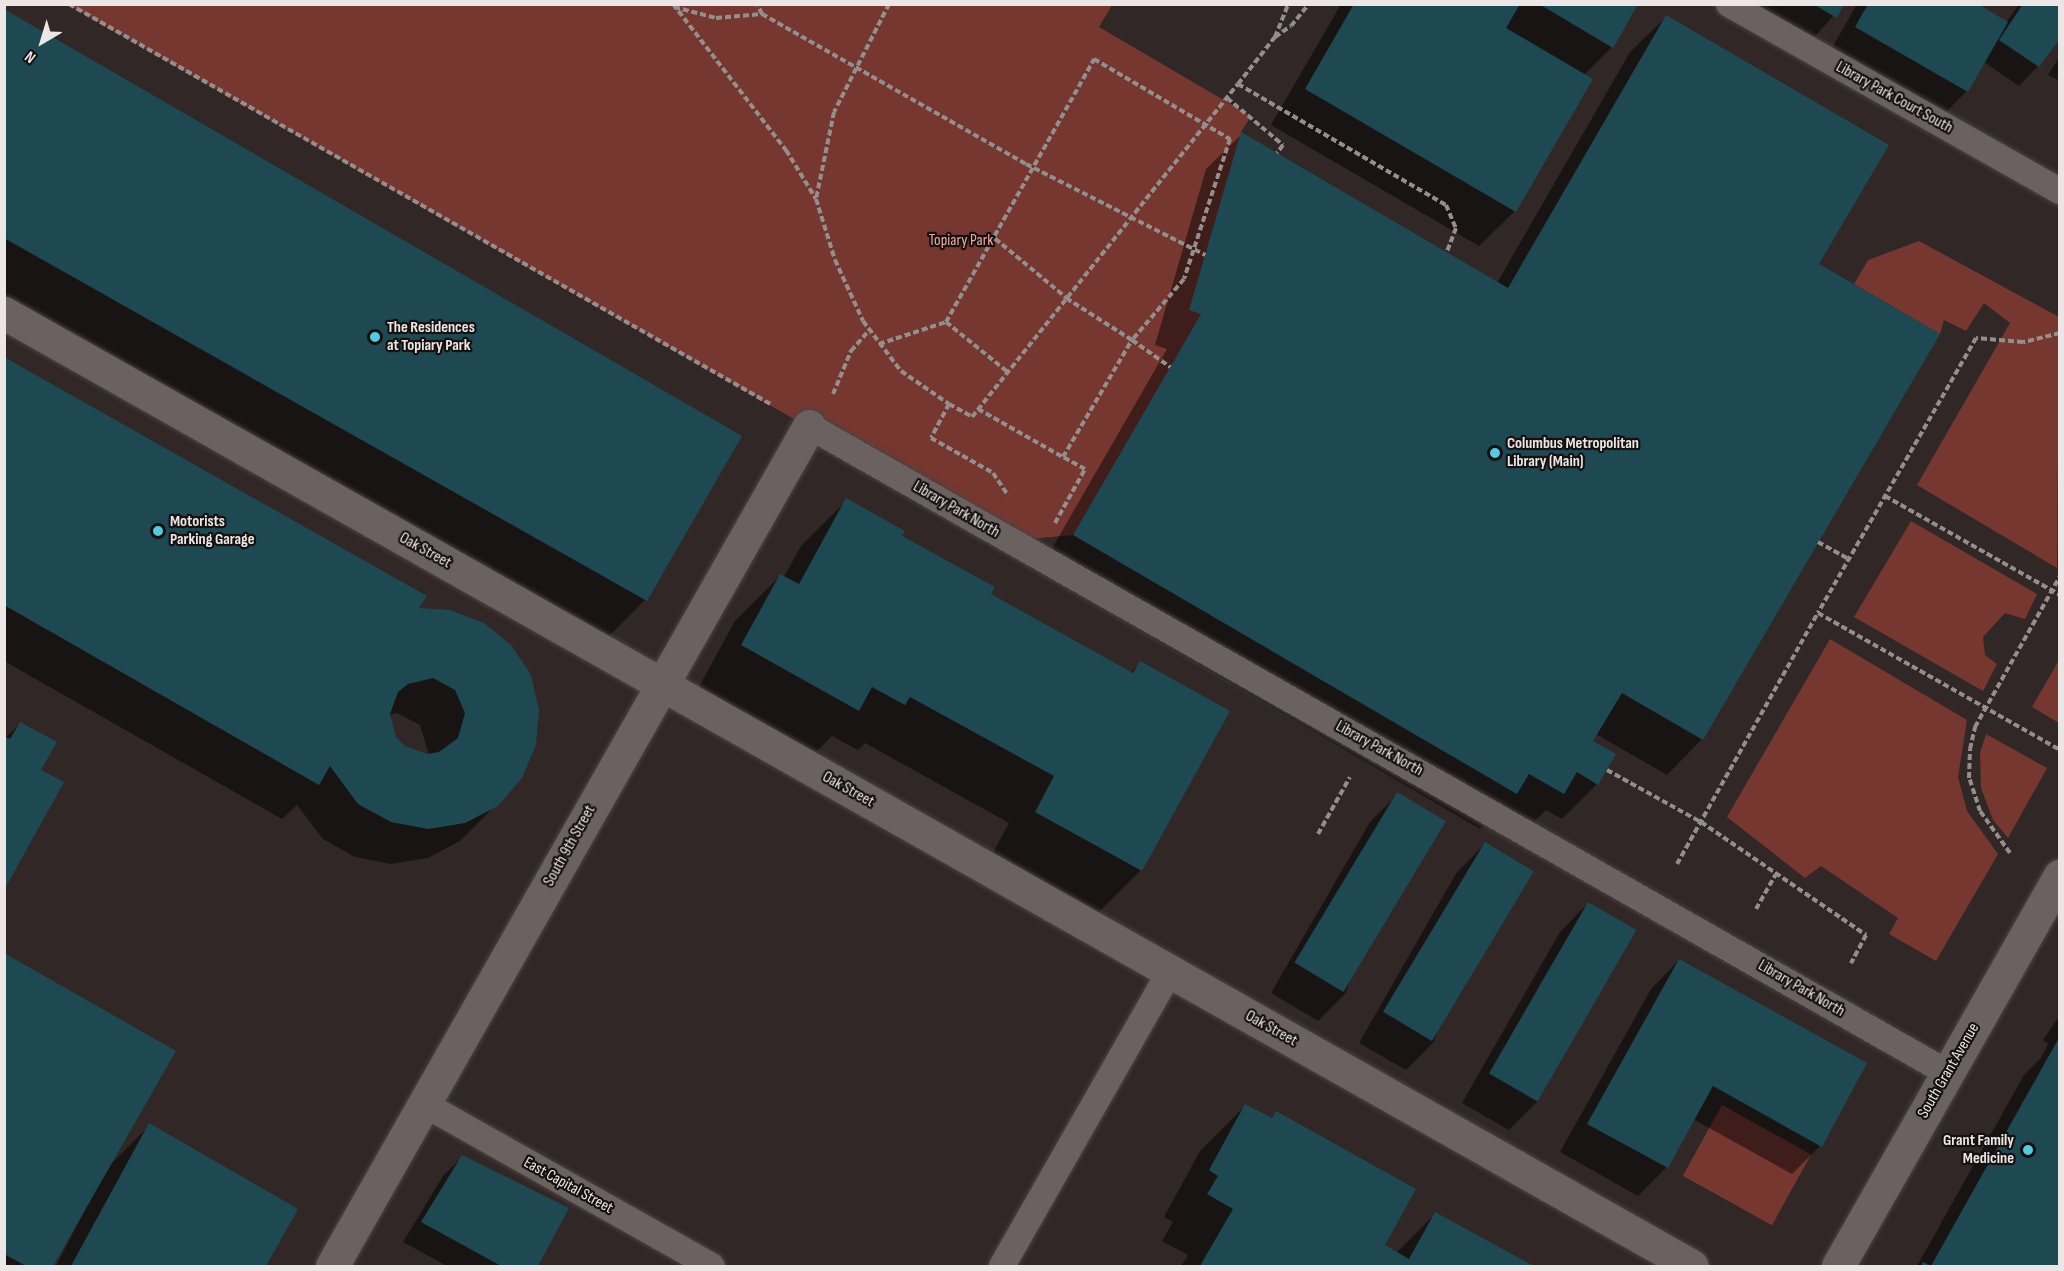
<!DOCTYPE html>
<style>
body{margin:0}
#map{position:relative;width:2064px;height:1271px;overflow:hidden;background:#302726;font-family:"Sofia Sans Condensed",sans-serif}
div>[style]{position:absolute}
.green>*{inset:0;background:#763731;transform-origin:0 0}
.shadow>*{inset:0;background:#0007}
.building>*{inset:0;background:#1e4952;transform-origin:0 0}
.path>*{height:4px;margin-top:-2px;transform-origin:0;background:repeating-linear-gradient(90deg,#958e8d 0 6px,transparent 0 9px)}
.roads{filter:drop-shadow(0 0 2px #4b4443) drop-shadow(0 0 2px #4b4443)}
.service>*{height:26px;margin:-13px;padding:0 13px;transform-origin:13px;border-radius:13px;background:#6b6160}
.minor>*{height:33px;margin:-16.5px;padding:0 16.5px;transform-origin:16.5px;border-radius:16.5px;background:#6b6160}
.tertiary>*{height:33px;margin:-16.5px;padding:0 16.5px;transform-origin:16.5px;border-radius:16.5px;background:#6b6160}
.dots>*{width:16px;height:16px;translate:-50% -50%;box-sizing:border-box;border:3px solid #151111;border-radius:50%}
span{translate:-50% -50%;white-space:nowrap;text-align:center;line-height:1.15;-webkit-text-stroke:4.5px #151111;paint-order:stroke}
.street-label{font-size:16px;color:#ece7e6}
.park-label{font-size:16px;color:#f5a9a0}
.poi-label{font-size:16px;color:#ece7e6;font-weight:700}
.left{translate:0 -50%;text-align:left}
.right{translate:-100% -50%;text-align:right}
.frame{position:absolute;inset:0;border:6px solid #ece7e6;pointer-events:none}
.north{position:absolute;left:12px;top:12px;width:60px;height:60px;-webkit-text-stroke:4px #151111;paint-order:stroke;rotate:218deg;font-size:16px;font-weight:700;line-height:24px;text-align:center;color:#ece7e6}
.north::after{content:'';display:block;margin:auto;width:21px;height:27px;background:#ece7e6;clip-path:polygon(50% 0,100% 100%,50% 72%,0 100%)}
</style>
<div id="map">
<div class="green">
<i style="clip-path:polygon(68px 5px,1112px 5px,1099px 27px,1251px 116px,1241px 132px,1201px 314px,1175px 360px,1073px 535px,1008px 541px)"></i>
<i style="clip-path:polygon(1919px 241px,2059px 317px,2057px 568px,1917px 485px,2010px 323px,1984px 303px,1966px 331px,1944px 320px,1940px 334px,1854px 284px,1868px 260px)"></i>
<i style="clip-path:polygon(1911px 521px,2037px 594px,2025px 619px,2005px 613px,1983px 637px,1985px 655px,1997px 664px,1983px 691px,1854px 617px)"></i>
<i style="clip-path:polygon(1830px 639px,1967px 720px,1958px 777px,1967px 811px,1998px 854px,1936px 961px,1889px 934px,1898px 918px,1821px 866px,1805px 878px,1727px 817px)"></i>
<i style="clip-path:polygon(2059px 660px,2059px 723px,2032px 707px)"></i>
<i style="clip-path:polygon(1986px 734px,2047px 768px,2008px 838px,1993px 820px,1981px 788px,1980px 753px)"></i>
<i style="left:1722px;top:1105px;width:102px;height:81px;rotate:29deg"></i>
</div>
<div class="shadow">
<i style="clip-path:polygon(1341px 4px,1637px 4px,1612px 47px,1584px 75px,1515px 211px,1479px 246px,1271px 125px)"></i>
<i style="clip-path:polygon(1735px 4px,1843px 4px,1808px 45px)"></i>
<i style="clip-path:polygon(1857px 4px,1975px 4px,2006px 23px,2019px 4px,2060px 4px,2038px 66px,2019px 86px,1984px 62px,1967px 91px,1939px 119px,1828px 55px)"></i>
<i style="clip-path:polygon(4px 11px,740px 436px,645px 600px,599px 646px,4px 310px)"></i>
<i style="clip-path:polygon(1666px 17px,1817px 265px,1702px 739px,1667px 775px,1596px 734px,1591px 742px,1597px 784px,1562px 819px,1546px 810px,1527px 829px,1497px 811px,1480px 829px,1039px 571px,1167px 349px,1155px 345px,1206px 169px,1242px 134px,1497px 283px,1630px 52px)"></i>
<i style="clip-path:polygon(2060px 56px,2060px 81px,2048px 75px)"></i>
<i style="clip-path:polygon(evenodd,4px 358px,417px 610px,450px 611px,497px 804px,460px 841px,428px 858px,391px 864px,355px 857px,323px 839px,297px 805px,282px 819px,4px 661px,4px 358px,397px 713px,420px 725px,429px 755px,404px 747px,395px 738px,389px 715px,397px 713px)"></i>
<i style="clip-path:polygon(847px 500px,989px 595px,1131px 673px,1140px 663px,1141px 870px,1095px 916px,990px 858px,1009px 823px,865px 743px,858px 750px,832px 736px,812px 756px,696px 692px,735px 621px,781px 575px,784px 577px,801px 546px)"></i>
<i style="clip-path:polygon(20px 724px,39px 770px,4px 887px,5px 738px)"></i>
<i style="clip-path:polygon(1398px 794px,1346px 993px,1318px 1021px,1271px 993px,1370px 822px)"></i>
<i style="clip-path:polygon(1485px 844px,1434px 1042px,1406px 1070px,1359px 1043px,1457px 872px)"></i>
<i style="clip-path:polygon(1588px 903px,1537px 1102px,1509px 1130px,1462px 1103px,1560px 932px)"></i>
<i style="clip-path:polygon(4px 955px,111px 1164px,150px 1125px,296px 1209px,264px 1266px,56px 1266px,100px 1181px,51px 1266px,4px 1266px)"></i>
<i style="clip-path:polygon(1679px 960px,1820px 1146px,1792px 1174px,1693px 1119px,1666px 1168px,1638px 1196px,1560px 1152px,1651px 989px)"></i>
<i style="clip-path:polygon(2060px 1015px,2060px 1266px,1917px 1266px,2024px 1075px,2041px 1058px,2048px 1044px,2043px 1040px)"></i>
<i style="clip-path:polygon(1246px 1105px,1270px 1119px,1276px 1113px,1382px 1246px,1396px 1253px,1435px 1214px,1531px 1266px,1181px 1266px,1188px 1255px,1162px 1241px,1173px 1222px,1164px 1217px,1200px 1151px)"></i>
<i style="clip-path:polygon(462px 1157px,567px 1209px,536px 1266px,447px 1266px,403px 1242px,443px 1176px)"></i>
</div>
<div class="building">
<i style="clip-path:polygon(1354px 4px,1520px 4px,1506px 28px,1593px 79px,1516px 212px,1305px 89px)"></i>
<i style="clip-path:polygon(1539px 4px,1638px 4px,1613px 48px)"></i>
<i style="clip-path:polygon(1813px 4px,1844px 4px,1837px 18px)"></i>
<i style="clip-path:polygon(1868px 4px,1978px 4px,2008px 22px,1968px 92px,1855px 27px)"></i>
<i style="clip-path:polygon(2023px 4px,2060px 4px,2060px 39px,2039px 67px,1999px 40px)"></i>
<i style="clip-path:polygon(4px 9px,742px 436px,647px 601px,4px 238px)"></i>
<i style="clip-path:polygon(1666px 15px,1889px 145px,1819px 264px,1940px 334px,1703px 740px,1622px 693px,1593px 741px,1616px 754px,1598px 785px,1577px 772px,1564px 794px,1529px 774px,1517px 794px,1073px 535px,1201px 314px,1189px 310px,1241px 132px,1508px 288px)"></i>
<i style="clip-path:polygon(evenodd,4px 357px,427px 596px,419px 608px,450px 610px,484px 623px,511px 645px,531px 675px,539px 710px,536px 745px,522px 778px,498px 806px,465px 823px,428px 829px,391px 822px,358px 804px,330px 766px,319px 785px,4px 605px,4px 357px,433px 678px,455px 690px,465px 713px,458px 738px,439px 752px,427px 754px,405px 746px,396px 737px,390px 714px,398px 692px,408px 684px,433px 678px)"></i>
<i style="clip-path:polygon(846px 498px,905px 531px,902px 536px,995px 587px,991px 594px,1133px 673px,1140px 661px,1230px 711px,1142px 871px,1035px 812px,1054px 776px,910px 697px,905px 705px,872px 687px,859px 711px,741px 645px,780px 574px,799px 584px)"></i>
<i style="clip-path:polygon(20px 722px,57px 742px,41px 770px,64px 782px,4px 890px,4px 736px,10px 739px)"></i>
<i style="left:1397px;top:792px;width:57px;height:199px;rotate:31deg"></i>
<i style="left:1485px;top:842px;width:57px;height:198px;rotate:31deg"></i>
<i style="left:1588px;top:902px;width:56px;height:198px;rotate:30deg"></i>
<i style="clip-path:polygon(4px 953px,176px 1051px,53px 1266px,26px 1266px,4px 1254px)"></i>
<i style="clip-path:polygon(1679px 959px,1867px 1063px,1822px 1147px,1713px 1086px,1668px 1168px,1587px 1124px)"></i>
<i style="clip-path:polygon(2060px 1036px,2060px 1266px,1921px 1266px,1923px 1262px,1931px 1266px)"></i>
<i style="clip-path:polygon(1245px 1104px,1272px 1118px,1276px 1111px,1416px 1189px,1385px 1245px,1409px 1259px,1435px 1212px,1534px 1266px,1200px 1266px,1233px 1209px,1207px 1194px,1218px 1176px,1209px 1170px)"></i>
<i style="clip-path:polygon(149px 1123px,298px 1209px,266px 1266px,71px 1266px)"></i>
<i style="clip-path:polygon(462px 1155px,569px 1208px,538px 1266px,501px 1266px,421px 1222px)"></i>
</div>
<div class="path">
<i style="left:69px;top:4px;width:809px;rotate:29.7deg"></i>
<i style="left:673px;top:4px;width:185px;rotate:52.3deg"></i>
<i style="left:786px;top:150px;width:57px;rotate:58.5deg"></i>
<i style="left:889px;top:4px;width:121px;rotate:117deg"></i>
<i style="left:834px;top:112px;width:89px;rotate:101.7deg"></i>
<i style="left:816px;top:199px;width:64px;rotate:72.7deg"></i>
<i style="left:835px;top:260px;width:67px;rotate:65.3deg"></i>
<i style="left:863px;top:321px;width:63px;rotate:52.8deg"></i>
<i style="left:901px;top:371px;width:58px;rotate:34.5deg"></i>
<i style="left:949px;top:404px;width:38px;rotate:118deg"></i>
<i style="left:931px;top:438px;width:71px;rotate:29.4deg"></i>
<i style="left:993px;top:473px;width:27px;rotate:56deg"></i>
<i style="left:674px;top:7px;width:43px;rotate:14.7deg"></i>
<i style="left:716px;top:18px;width:46px;rotate:-5deg"></i>
<i style="left:762px;top:14px;width:11px;rotate:-117deg"></i>
<i style="left:762px;top:14px;width:304px;rotate:29.6deg"></i>
<i style="left:1026px;top:164px;width:201px;rotate:26.9deg"></i>
<i style="left:1275px;top:37px;width:35px;rotate:-68deg"></i>
<i style="left:1238px;top:84px;width:60px;rotate:-51.8deg"></i>
<i style="left:1275px;top:37px;width:19px;rotate:-35deg"></i>
<i style="left:1291px;top:26px;width:28px;rotate:-51deg"></i>
<i style="left:1227px;top:98px;width:73px;rotate:40deg"></i>
<i style="left:1283px;top:145px;width:10px;rotate:127deg"></i>
<i style="left:946px;top:322px;width:81px;rotate:39deg"></i>
<i style="left:2060px;top:333px;width:38px;rotate:166deg"></i>
<i style="left:2023px;top:342px;width:47px;rotate:-175.1deg"></i>
<i style="left:1976px;top:338px;width:317px;rotate:119.9deg"></i>
<i style="left:1818px;top:613px;width:278px;rotate:29.5deg"></i>
<i style="left:879px;top:344px;width:71px;rotate:-18.2deg"></i>
<i style="left:946px;top:322px;width:302px;rotate:-60.6deg"></i>
<i style="left:1094px;top:59px;width:158px;rotate:30.5deg"></i>
<i style="left:1230px;top:139px;width:147px;rotate:108.2deg"></i>
<i style="left:1184px;top:279px;width:80px;rotate:130.4deg"></i>
<i style="left:1132px;top:340px;width:47px;rotate:35.4deg"></i>
<i style="left:833px;top:394px;width:47px;rotate:-67.3deg"></i>
<i style="left:851px;top:351px;width:28px;rotate:-49deg"></i>
<i style="left:949px;top:404px;width:26px;rotate:29deg"></i>
<i style="left:972px;top:417px;width:426px;rotate:-51.4deg"></i>
<i style="left:1238px;top:84px;width:241px;rotate:30.2deg"></i>
<i style="left:1446px;top:205px;width:25px;rotate:67deg"></i>
<i style="left:1456px;top:228px;width:26px;rotate:111deg"></i>
<i style="left:978px;top:409px;width:98px;rotate:29.5deg"></i>
<i style="left:1063px;top:457px;width:136px;rotate:-59.5deg"></i>
<i style="left:1132px;top:340px;width:75px;rotate:-147.6deg"></i>
<i style="left:1069px;top:300px;width:99px;rotate:-140.3deg"></i>
<i style="left:1885px;top:496px;width:201px;rotate:29.5deg"></i>
<i style="left:1055px;top:523px;width:62px;rotate:-60.9deg"></i>
<i style="left:1085px;top:469px;width:25px;rotate:-151deg"></i>
<i style="left:1818px;top:542px;width:35px;rotate:29deg"></i>
<i style="left:4px;top:608px;width:1px;rotate:-45deg"></i>
<i style="left:1607px;top:770px;width:107px;rotate:29deg"></i>
<i style="left:1701px;top:822px;width:200px;rotate:34.4deg"></i>
<i style="left:1866px;top:935px;width:32px;rotate:118deg"></i>
<i style="left:1318px;top:834px;width:65px;rotate:-60.7deg"></i>
<i style="left:2010px;top:853px;width:52px;rotate:-125.5deg"></i>
<i style="left:1980px;top:811px;width:35px;rotate:-108deg"></i>
<i style="left:1969px;top:778px;width:29px;rotate:-88deg"></i>
<i style="left:1970px;top:749px;width:23px;rotate:-77deg"></i>
<i style="left:1975px;top:727px;width:173px;rotate:-60.6deg"></i>
<i style="left:1677px;top:864px;width:288px;rotate:-60.7deg"></i>
<i style="left:1756px;top:909px;width:40px;rotate:-60.3deg"></i>
</div>
<div class="roads">
<div class="service">
<i style="left:1729px;top:4px;width:380px;rotate:29.5deg"></i>
<i style="left:809px;top:426px;width:1310px;rotate:29.6deg"></i>
<i style="left:424px;top:1104px;width:330px;rotate:29.4deg"></i>
<i style="left:1002px;top:1266px;width:339px;rotate:-60.3deg"></i>
</div>
<div class="minor">
<i style="left:4px;top:313px;width:1938px;rotate:29.45deg"></i>
<i style="left:332px;top:1266px;width:966px;rotate:-60.41deg"></i>
</div>
<div class="tertiary">
<i style="left:1838px;top:1266px;width:449px;rotate:-60.4deg"></i>
</div>
</div>
<div class="dots">
<i style="left:375px;top:337px;background:#56c9e1"></i>
<i style="left:1495px;top:453px;background:#56c9e1"></i>
<i style="left:158px;top:531px;background:#56c9e1"></i>
<i style="left:2028px;top:1150px;background:#56c9e1"></i>
</div>
<div class="street-label">
<span style="left:1894px;top:98px;rotate:29deg">Library Park Court South</span>
<span style="left:956px;top:510px;rotate:30deg">Library Park North</span>
<span style="left:425px;top:551px;rotate:29deg">Oak Street</span>
<span style="left:1379px;top:749px;rotate:29deg">Library Park North</span>
<span style="left:848px;top:790px;rotate:29deg">Oak Street</span>
<span style="left:570px;top:846px;rotate:-61deg">South 9th Street</span>
<span style="left:1801px;top:989px;rotate:30deg">Library Park North</span>
<span style="left:1271px;top:1029px;rotate:29deg">Oak Street</span>
<span style="left:1949px;top:1071px;rotate:-60deg">South Grant Avenue</span>
<span style="left:568px;top:1186px;rotate:29deg">East Capital Street</span>
</div>
<div class="park-label">
<span style="left:961px;top:241px">Topiary Park</span>
</div>
<div class="poi-label">
<span class="left" style="left:387px;top:337px">The Residences<br>at Topiary Park</span>
<span class="left" style="left:1507px;top:453px">Columbus Metropolitan<br>Library (Main)</span>
<span class="left" style="left:170px;top:531px">Motorists<br>Parking Garage</span>
<span class="right" style="left:2014px;top:1150px">Grant Family<br>Medicine</span>
</div>
<div class="frame"></div>
<div class="north">N</div>
</div>
